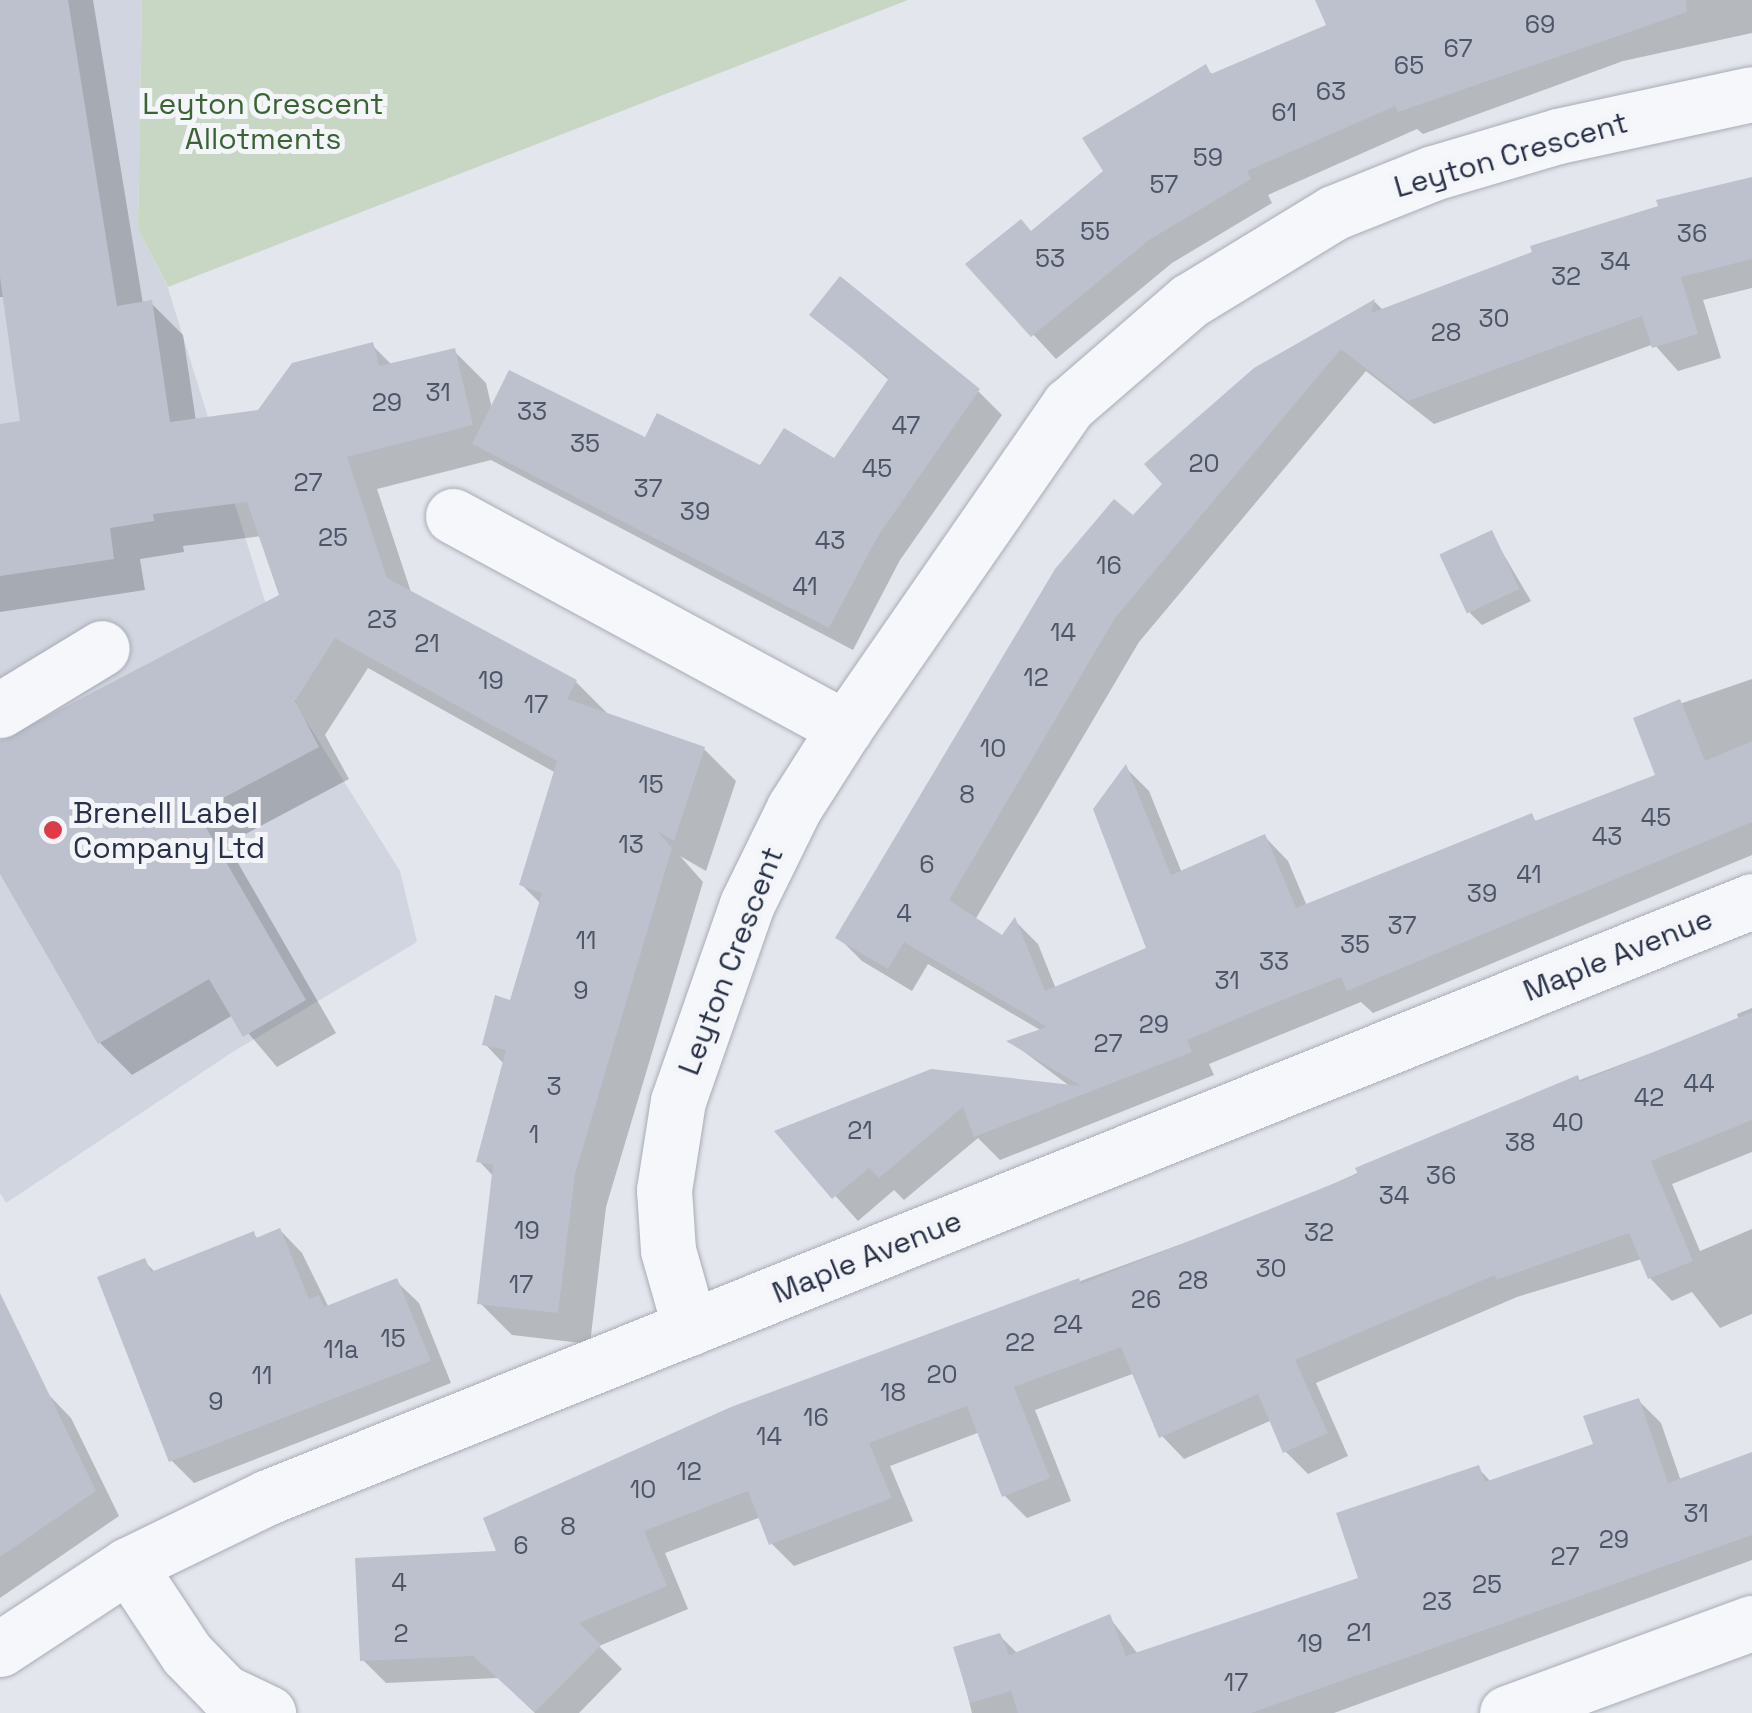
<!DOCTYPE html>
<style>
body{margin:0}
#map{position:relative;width:1752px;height:1713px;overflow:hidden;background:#e3e6ec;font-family:"Space Grotesk",sans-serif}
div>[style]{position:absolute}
.built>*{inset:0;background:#d0d5df}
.green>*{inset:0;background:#c7d7c3}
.shadow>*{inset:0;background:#0003}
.building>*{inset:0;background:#bcc1cd;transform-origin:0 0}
.roads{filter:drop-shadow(0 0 2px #a7acb7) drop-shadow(0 0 2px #a7acb7)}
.minor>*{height:55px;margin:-27.5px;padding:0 27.5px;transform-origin:27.5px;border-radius:27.5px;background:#f6f7fa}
.dots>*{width:28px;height:28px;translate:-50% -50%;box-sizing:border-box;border:5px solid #f3f5f9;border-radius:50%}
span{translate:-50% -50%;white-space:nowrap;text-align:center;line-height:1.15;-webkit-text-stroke:10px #f3f5f9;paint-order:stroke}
.number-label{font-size:25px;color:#4d5568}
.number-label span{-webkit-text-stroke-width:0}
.park-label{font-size:30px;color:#3a6434}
.street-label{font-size:30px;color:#283147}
.poi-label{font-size:30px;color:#283147}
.left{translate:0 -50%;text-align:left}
</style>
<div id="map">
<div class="built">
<i style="clip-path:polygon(0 0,142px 0,138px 229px,168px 288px,298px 708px,400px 871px,417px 942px,231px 1053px,6px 1203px,0 1193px)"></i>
</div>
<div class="green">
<i style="clip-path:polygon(142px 0,908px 0,168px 287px,138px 229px)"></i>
</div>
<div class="shadow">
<i style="clip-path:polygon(0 0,93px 0,143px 304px,151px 303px,183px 335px,196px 421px,259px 413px,372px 345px,392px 365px,454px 351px,486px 383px,492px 409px,761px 468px,835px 462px,890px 381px,812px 314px,978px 391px,1002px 415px,900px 560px,853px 650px,491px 460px,377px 489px,412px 595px,576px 682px,608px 714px,704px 749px,736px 781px,706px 871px,680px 856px,703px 882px,606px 1207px,590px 1344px,512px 1335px,480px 1303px,494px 1177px,479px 1161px,504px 1064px,485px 1044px,511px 1003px,541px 904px,522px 885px,556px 773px,368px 668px,325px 735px,349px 779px,227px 844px,336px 1033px,277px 1067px,233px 1015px,132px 1075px,100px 1043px,0 864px,0 772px,282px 596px,261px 536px,183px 546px,184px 552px,140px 559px,145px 590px,0 612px,0 426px,23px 423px,5px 297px,0 297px)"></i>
<i style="clip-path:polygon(1345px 0,1752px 0,1752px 33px,1623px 61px,1423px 134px,1417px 129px,1268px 195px,1272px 203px,1172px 263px,1056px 359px,968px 264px,1031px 233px,1107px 171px,1205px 67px,1214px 76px,1329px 27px)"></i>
<i style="clip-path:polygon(1752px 179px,1752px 288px,1703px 300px,1721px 358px,1678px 371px,1654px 344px,1434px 424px,1366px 371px,1139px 642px,975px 920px,1003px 938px,1015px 921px,1038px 944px,1056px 989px,1149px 949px,1126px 768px,1149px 791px,1182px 873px,1265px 837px,1288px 861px,1307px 906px,1531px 816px,1538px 823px,1659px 776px,1636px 719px,1752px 679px,1752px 855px,1373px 1013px,1361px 1002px,1209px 1064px,1214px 1075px,1000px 1160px,978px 1138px,904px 1200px,894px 1190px,858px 1221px,778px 1132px,1071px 1087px,1011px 1042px,1042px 1031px,928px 964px,912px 991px,862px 961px,838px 937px,1134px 518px,1257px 370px,1375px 302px,1384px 311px)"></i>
<i style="clip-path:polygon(1491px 533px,1531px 601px,1482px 625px,1470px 613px)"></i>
<i style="clip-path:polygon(1752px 1008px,1752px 1152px,1672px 1184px,1700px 1251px,1752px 1229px,1752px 1314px,1720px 1328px,1692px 1292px,1672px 1301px,1650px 1278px,1642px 1259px,1517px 1297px,1316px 1383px,1348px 1456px,1308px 1474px,1285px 1451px,1272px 1420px,1184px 1459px,1162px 1436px,1135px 1373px,1035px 1410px,1071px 1501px,1027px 1518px,1004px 1495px,980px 1432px,890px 1466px,913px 1521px,794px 1566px,771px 1543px,761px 1517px,665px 1553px,688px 1609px,599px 1646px,622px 1669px,579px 1713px,535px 1713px,498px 1678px,386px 1683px,363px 1660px,499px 1553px,732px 1409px,1282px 1207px,1484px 1116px,1739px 1020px,1737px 1014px)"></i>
<i style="clip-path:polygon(280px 1230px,302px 1253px,329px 1308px,396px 1281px,419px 1303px,451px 1383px,194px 1483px,171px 1460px,144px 1261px,156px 1273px,253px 1234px,259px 1240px)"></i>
<i style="clip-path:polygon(47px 1393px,71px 1418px,119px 1516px,0 1598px,0 1425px)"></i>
<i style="clip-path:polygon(1638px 1400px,1661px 1423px,1681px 1481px,1752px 1455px,1752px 1560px,1334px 1713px,972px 1713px,956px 1649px,1000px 1636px,1018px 1654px,1109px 1617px,1138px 1654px,1361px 1579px,1478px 1468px,1492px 1483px,1596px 1445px)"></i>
</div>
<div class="building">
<i style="clip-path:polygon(0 0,68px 0,117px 306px,152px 300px,170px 422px,258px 410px,292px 363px,373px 342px,379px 366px,455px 348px,473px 425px,347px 457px,387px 578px,577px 680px,567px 699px,705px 747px,674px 841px,656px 830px,672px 848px,575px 1174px,558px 1313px,477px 1304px,493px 1165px,476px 1162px,506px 1050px,482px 1045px,495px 995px,510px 1000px,542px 893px,519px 885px,557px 761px,335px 638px,295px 701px,319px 747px,197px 812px,306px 1000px,243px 1037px,209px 979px,98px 1044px,0 874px,0 741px,279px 595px,247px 502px,153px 514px,154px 521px,110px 528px,114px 559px,0 576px,0 424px,20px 421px,0 277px)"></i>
<i style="clip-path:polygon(1315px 0,1686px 0,1687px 12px,1398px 112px,1395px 106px,1247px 171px,1251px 179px,1149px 240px,1031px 337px,965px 264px,1021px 219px,1031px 231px,1103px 171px,1082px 138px,1206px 64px,1211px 74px,1326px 25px)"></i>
<i style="clip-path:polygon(1752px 177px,1752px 259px,1681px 277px,1698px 334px,1652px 348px,1642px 316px,1408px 401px,1341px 349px,1115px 618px,949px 900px,1002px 935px,1015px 917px,1045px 991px,1146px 948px,1093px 809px,1126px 764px,1171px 875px,1265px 834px,1296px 908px,1532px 813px,1535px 821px,1655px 775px,1633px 718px,1680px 699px,1705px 761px,1752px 741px,1752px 822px,1347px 991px,1341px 977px,1265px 1007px,1187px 1040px,1192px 1052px,974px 1137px,963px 1107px,879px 1178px,869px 1168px,832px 1199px,774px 1131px,931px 1069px,1081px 1086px,1006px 1041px,1047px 1027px,904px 942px,888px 969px,835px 938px,1055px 569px,1114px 499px,1133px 515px,1162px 484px,1144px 464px,1254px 368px,1375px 299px,1371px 313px,1532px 252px,1530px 246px,1658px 206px,1656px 200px)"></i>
<i style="clip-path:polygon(840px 276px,980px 389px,878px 536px,829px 628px,472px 444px,509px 370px,645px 437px,657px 413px,760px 465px,784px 428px,834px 458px,889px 378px,809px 315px)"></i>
<i style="left:1492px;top:530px;width:65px;height:58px;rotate:65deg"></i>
<i style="clip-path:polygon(1752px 1012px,1752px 1120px,1651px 1161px,1693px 1261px,1648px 1279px,1629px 1233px,1496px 1280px,1495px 1275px,1295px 1360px,1328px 1433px,1283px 1453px,1258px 1394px,1159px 1438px,1121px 1347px,1014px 1387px,1050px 1478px,1002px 1497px,967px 1406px,869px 1443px,892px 1498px,769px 1545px,748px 1491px,644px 1531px,667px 1586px,579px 1623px,601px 1645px,535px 1712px,473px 1656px,360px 1661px,355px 1558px,496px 1551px,483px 1518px,731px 1407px,1079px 1278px,1081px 1284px,1358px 1174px,1355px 1168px,1578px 1075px,1580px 1082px)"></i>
<i style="clip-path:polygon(280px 1228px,309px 1299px,319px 1295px,324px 1307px,397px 1278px,431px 1361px,169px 1462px,97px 1277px,145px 1258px,151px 1272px,254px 1231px,256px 1238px)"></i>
<i style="clip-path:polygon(0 1293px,96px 1491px,0 1557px)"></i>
<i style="clip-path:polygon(1639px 1398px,1668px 1483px,1752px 1452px,1752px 1535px,1251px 1713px,1018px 1713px,1011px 1691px,970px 1703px,953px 1647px,1000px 1633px,1009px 1655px,1110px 1614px,1126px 1656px,1358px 1578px,1336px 1513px,1479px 1465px,1485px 1482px,1593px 1444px,1583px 1416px)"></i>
</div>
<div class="roads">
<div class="minor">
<i style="left:453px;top:516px;width:446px;rotate:28.4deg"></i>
<i style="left:0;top:710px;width:119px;rotate:-31.3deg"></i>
<i style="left:690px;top:1328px;width:81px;rotate:-105.8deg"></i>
<i style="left:668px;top:1250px;width:60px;rotate:-93.8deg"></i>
<i style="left:664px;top:1190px;width:90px;rotate:-81.1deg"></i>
<i style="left:678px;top:1101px;width:209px;rotate:-70.7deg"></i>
<i style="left:747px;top:904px;width:107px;rotate:-63.9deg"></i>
<i style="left:794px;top:808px;width:95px;rotate:-57.5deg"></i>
<i style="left:845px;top:728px;width:393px;rotate:-55.3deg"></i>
<i style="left:1069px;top:405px;width:159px;rotate:-40.9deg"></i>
<i style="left:1189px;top:301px;width:169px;rotate:-31.4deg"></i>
<i style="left:1333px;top:213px;width:108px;rotate:-21.8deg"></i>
<i style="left:1433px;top:173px;width:130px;rotate:-16.5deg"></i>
<i style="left:1558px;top:136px;width:198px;rotate:-12.2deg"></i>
<i style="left:128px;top:1565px;width:107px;rotate:56.5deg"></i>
<i style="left:187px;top:1654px;width:53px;rotate:45.8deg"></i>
<i style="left:224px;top:1692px;width:49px;rotate:25.5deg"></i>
<i style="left:0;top:1649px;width:153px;rotate:-33.3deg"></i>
<i style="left:128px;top:1565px;width:156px;rotate:-25.9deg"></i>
<i style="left:268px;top:1497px;width:1599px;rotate:-21.88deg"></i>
<i style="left:1507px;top:1713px;width:261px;rotate:-20.2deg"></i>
</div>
</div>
<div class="dots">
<i style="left:53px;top:830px;background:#de3b49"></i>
</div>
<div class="number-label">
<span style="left:1540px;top:24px">69</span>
<span style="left:1458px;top:48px">67</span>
<span style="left:1409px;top:65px">65</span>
<span style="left:1331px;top:91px">63</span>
<span style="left:1284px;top:112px">61</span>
<span style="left:1208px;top:157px">59</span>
<span style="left:1164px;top:184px">57</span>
<span style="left:1095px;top:231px">55</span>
<span style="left:1692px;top:233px">36</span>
<span style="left:1050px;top:258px">53</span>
<span style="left:1615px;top:261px">34</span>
<span style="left:1566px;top:276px">32</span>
<span style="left:1494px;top:318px">30</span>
<span style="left:1446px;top:332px">28</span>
<span style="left:438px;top:392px">31</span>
<span style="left:387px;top:402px">29</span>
<span style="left:532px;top:411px">33</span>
<span style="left:906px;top:425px">47</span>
<span style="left:585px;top:443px">35</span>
<span style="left:1204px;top:463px">20</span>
<span style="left:877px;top:468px">45</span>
<span style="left:308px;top:482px">27</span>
<span style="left:648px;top:488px">37</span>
<span style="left:695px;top:511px">39</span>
<span style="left:333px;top:537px">25</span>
<span style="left:830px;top:540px">43</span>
<span style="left:1109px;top:565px">16</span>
<span style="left:805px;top:586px">41</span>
<span style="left:382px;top:619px">23</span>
<span style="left:1063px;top:632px">14</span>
<span style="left:427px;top:643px">21</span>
<span style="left:1036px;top:677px">12</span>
<span style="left:491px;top:680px">19</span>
<span style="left:536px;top:704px">17</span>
<span style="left:993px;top:748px">10</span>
<span style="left:651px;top:784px">15</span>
<span style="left:967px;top:794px">8</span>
<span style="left:1656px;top:817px">45</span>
<span style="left:1607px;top:836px">43</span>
<span style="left:631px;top:844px">13</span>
<span style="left:927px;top:864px">6</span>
<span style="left:1529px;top:874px">41</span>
<span style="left:1482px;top:893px">39</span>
<span style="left:904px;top:913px">4</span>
<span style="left:1402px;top:925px">37</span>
<span style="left:586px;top:940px">11</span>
<span style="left:1355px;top:944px">35</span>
<span style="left:1274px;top:961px">33</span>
<span style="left:1227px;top:980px">31</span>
<span style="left:581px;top:990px">9</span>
<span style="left:1154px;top:1024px">29</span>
<span style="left:1108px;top:1043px">27</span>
<span style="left:1699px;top:1083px">44</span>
<span style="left:554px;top:1086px">3</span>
<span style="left:1649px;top:1097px">42</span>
<span style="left:1568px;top:1122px">40</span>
<span style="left:860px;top:1130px">21</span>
<span style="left:534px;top:1134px">1</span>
<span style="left:1520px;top:1142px">38</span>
<span style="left:1441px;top:1175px">36</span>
<span style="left:1394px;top:1195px">34</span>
<span style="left:527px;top:1230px">19</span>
<span style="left:1319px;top:1232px">32</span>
<span style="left:1271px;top:1268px">30</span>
<span style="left:1193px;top:1280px">28</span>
<span style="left:521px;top:1284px">17</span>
<span style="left:1146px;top:1299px">26</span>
<span style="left:1068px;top:1324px">24</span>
<span style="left:393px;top:1338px">15</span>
<span style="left:1020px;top:1342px">22</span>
<span style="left:341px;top:1349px">11a</span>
<span style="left:942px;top:1374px">20</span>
<span style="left:262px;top:1375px">11</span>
<span style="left:893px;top:1392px">18</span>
<span style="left:216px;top:1401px">9</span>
<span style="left:816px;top:1417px">16</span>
<span style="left:769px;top:1436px">14</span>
<span style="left:689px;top:1471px">12</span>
<span style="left:643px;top:1489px">10</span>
<span style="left:1696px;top:1513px">31</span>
<span style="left:568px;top:1526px">8</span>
<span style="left:1614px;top:1539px">29</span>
<span style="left:521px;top:1545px">6</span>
<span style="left:1565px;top:1556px">27</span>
<span style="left:399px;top:1582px">4</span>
<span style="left:1487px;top:1584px">25</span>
<span style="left:1437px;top:1601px">23</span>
<span style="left:1359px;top:1632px">21</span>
<span style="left:401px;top:1633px">2</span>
<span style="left:1310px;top:1643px">19</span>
<span style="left:1236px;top:1682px">17</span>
</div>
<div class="park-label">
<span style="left:263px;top:121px">Leyton Crescent<br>Allotments</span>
</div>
<div class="street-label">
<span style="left:1511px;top:155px;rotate:-16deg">Leyton Crescent</span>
<span style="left:1618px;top:955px;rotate:-22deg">Maple Avenue</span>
<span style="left:731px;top:961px;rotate:-69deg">Leyton Crescent</span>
<span style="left:867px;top:1257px;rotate:-22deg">Maple Avenue</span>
</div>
<div class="poi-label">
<span class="left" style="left:73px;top:830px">Brenell Label<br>Company Ltd</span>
</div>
</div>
